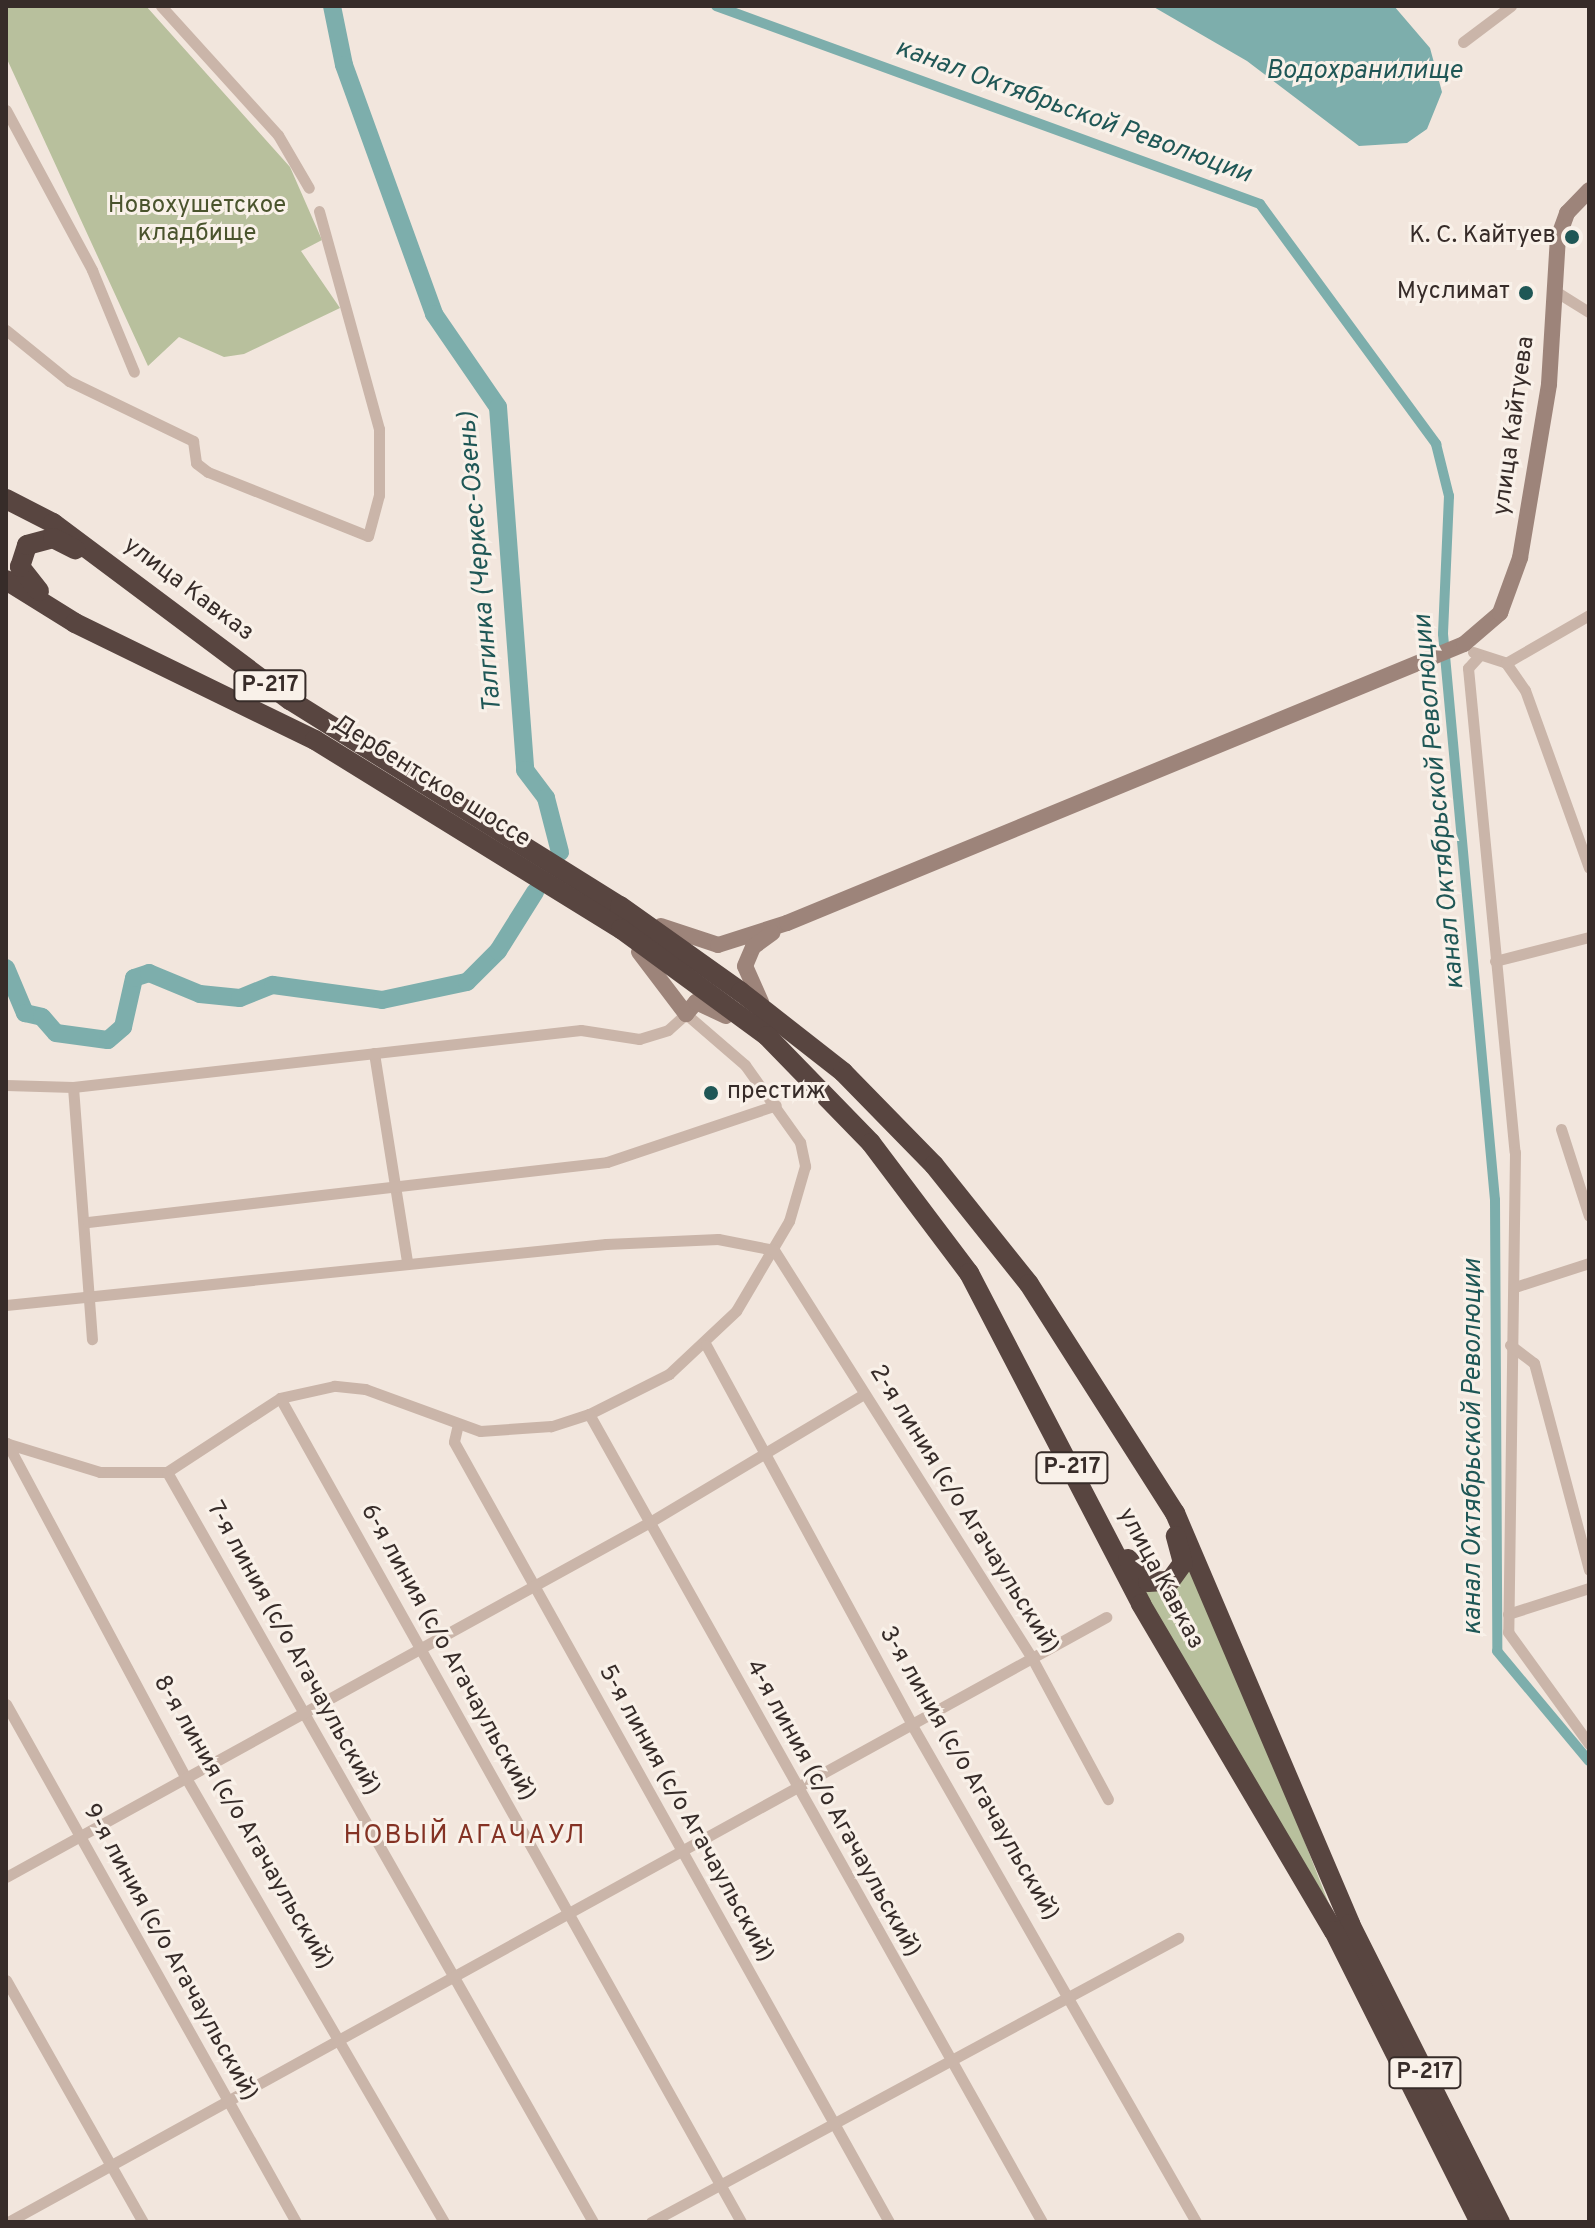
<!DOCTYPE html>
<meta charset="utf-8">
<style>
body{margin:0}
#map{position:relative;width:1595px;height:2228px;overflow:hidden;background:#f2e6dd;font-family:Overpass,sans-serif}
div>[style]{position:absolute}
.green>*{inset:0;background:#b8c09d}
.water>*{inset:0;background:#7daeac}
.canal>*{height:10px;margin:-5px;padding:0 5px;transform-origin:5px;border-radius:5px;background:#7daeac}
.river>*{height:18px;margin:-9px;padding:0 9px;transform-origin:9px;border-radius:9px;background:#7daeac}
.street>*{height:11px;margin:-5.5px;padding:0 5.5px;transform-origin:5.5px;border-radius:5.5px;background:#cab5a9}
.secondary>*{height:16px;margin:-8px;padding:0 8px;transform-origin:8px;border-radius:8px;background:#9d847a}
.highway>*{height:20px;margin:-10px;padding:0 10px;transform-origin:10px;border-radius:10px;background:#584540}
.dots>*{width:22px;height:22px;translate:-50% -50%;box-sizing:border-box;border:4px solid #f9f1e9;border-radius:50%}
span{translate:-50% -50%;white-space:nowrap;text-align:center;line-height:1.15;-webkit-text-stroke:6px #f9f1e9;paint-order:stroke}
.shield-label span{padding:2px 6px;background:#f9f1e9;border:2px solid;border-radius:6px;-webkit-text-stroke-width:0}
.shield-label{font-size:22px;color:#372c29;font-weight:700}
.park-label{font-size:24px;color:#4a542d}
.poi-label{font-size:24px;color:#372c29}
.right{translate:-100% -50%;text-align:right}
.left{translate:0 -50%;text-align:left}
.street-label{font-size:24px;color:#372c29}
.water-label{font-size:26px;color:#1f5756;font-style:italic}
.neighbourhood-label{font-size:26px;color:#843224;letter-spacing:2px}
.frame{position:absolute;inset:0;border:8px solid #372c29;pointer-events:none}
</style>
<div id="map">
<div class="green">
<i style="clip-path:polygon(6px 6px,146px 6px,290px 167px,322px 240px,301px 251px,340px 308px,244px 354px,224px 357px,179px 337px,148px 366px,6px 57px)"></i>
<i style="clip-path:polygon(1191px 1562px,1304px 1840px,1329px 1904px,1141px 1590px,1172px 1592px)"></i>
</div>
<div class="water">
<i style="clip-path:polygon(1152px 6px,1394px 6px,1430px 48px,1442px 92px,1427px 129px,1407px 143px,1359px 146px,1247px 61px)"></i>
</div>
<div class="canal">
<i style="left:716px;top:6px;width:579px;rotate:20deg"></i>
<i style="left:1260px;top:204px;width:298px;rotate:53.7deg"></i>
<i style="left:1436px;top:444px;width:54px;rotate:76deg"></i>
<i style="left:1449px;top:496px;width:138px;rotate:92.5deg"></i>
<i style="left:1443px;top:634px;width:568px;rotate:84.75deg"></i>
<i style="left:1495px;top:1200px;width:451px;rotate:89.7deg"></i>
<i style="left:1497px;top:1651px;width:143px;rotate:50.1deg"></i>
</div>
<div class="river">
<i style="left:332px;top:6px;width:60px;rotate:78.5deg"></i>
<i style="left:344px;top:65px;width:265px;rotate:70.1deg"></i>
<i style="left:434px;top:314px;width:113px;rotate:55.5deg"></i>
<i style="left:498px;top:407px;width:364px;rotate:85.7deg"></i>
<i style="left:525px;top:770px;width:35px;rotate:53deg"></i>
<i style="left:546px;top:798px;width:56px;rotate:75.5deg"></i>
<i style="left:6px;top:968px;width:49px;rotate:67.1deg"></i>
<i style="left:25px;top:1013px;width:17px;rotate:13deg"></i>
<i style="left:42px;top:1017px;width:21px;rotate:49deg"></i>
<i style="left:56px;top:1033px;width:52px;rotate:7.7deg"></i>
<i style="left:108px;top:1040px;width:20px;rotate:-41deg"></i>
<i style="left:123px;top:1027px;width:50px;rotate:-77.3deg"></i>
<i style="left:134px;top:978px;width:16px;rotate:-18deg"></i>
<i style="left:149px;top:973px;width:55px;rotate:22.4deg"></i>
<i style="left:200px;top:994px;width:40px;rotate:5.7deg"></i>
<i style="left:240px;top:998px;width:35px;rotate:-22deg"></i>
<i style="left:273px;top:985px;width:110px;rotate:7.8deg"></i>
<i style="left:382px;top:1000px;width:87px;rotate:-12deg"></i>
<i style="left:467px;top:982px;width:44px;rotate:-45deg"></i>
<i style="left:498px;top:951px;width:70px;rotate:-57.9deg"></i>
</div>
<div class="street">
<i style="left:161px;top:6px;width:174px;rotate:47.8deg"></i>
<i style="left:278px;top:135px;width:61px;rotate:59.7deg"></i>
<i style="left:1463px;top:42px;width:60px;rotate:-36.9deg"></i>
<i style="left:6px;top:110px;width:182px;rotate:61.7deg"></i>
<i style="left:92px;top:270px;width:110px;rotate:67.6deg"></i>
<i style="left:1555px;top:291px;width:40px;rotate:32deg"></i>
<i style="left:6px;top:330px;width:81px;rotate:39deg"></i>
<i style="left:69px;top:381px;width:138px;rotate:25.8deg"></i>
<i style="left:193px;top:441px;width:22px;rotate:82deg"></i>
<i style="left:196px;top:463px;width:15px;rotate:37deg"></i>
<i style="left:208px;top:472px;width:172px;rotate:21.8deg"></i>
<i style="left:368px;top:536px;width:42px;rotate:-75deg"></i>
<i style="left:379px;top:495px;width:66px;rotate:-90deg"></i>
<i style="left:379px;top:429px;width:226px;rotate:-105.4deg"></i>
<i style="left:1473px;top:652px;width:35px;rotate:18deg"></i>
<i style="left:1478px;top:657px;width:15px;rotate:132deg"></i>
<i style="left:1468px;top:668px;width:486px;rotate:84.5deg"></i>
<i style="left:1515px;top:1152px;width:480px;rotate:90.8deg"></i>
<i style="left:1508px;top:1632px;width:138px;rotate:54.1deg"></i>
<i style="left:1506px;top:663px;width:33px;rotate:55deg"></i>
<i style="left:1525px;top:690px;width:189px;rotate:70.2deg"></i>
<i style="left:1506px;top:663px;width:96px;rotate:-30deg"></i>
<i style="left:1495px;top:961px;width:97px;rotate:-14.3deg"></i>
<i style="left:374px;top:1053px;width:211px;rotate:81deg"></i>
<i style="left:6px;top:1085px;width:67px;rotate:1.7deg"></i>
<i style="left:73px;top:1087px;width:511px;rotate:-6.4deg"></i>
<i style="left:581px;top:1030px;width:59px;rotate:8.8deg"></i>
<i style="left:639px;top:1039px;width:30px;rotate:-17deg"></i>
<i style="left:668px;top:1030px;width:24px;rotate:-42deg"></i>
<i style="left:686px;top:1014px;width:78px;rotate:40.8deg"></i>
<i style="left:745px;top:1065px;width:95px;rotate:54.5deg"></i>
<i style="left:800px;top:1142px;width:25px;rotate:78deg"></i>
<i style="left:805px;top:1166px;width:57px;rotate:106.2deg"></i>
<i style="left:789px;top:1221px;width:104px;rotate:120.5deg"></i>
<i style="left:736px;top:1311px;width:92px;rotate:136.8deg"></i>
<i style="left:669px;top:1374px;width:89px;rotate:153.4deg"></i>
<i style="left:589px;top:1414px;width:40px;rotate:162deg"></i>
<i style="left:551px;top:1426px;width:71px;rotate:176deg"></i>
<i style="left:480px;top:1431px;width:122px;rotate:-159.9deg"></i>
<i style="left:365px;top:1389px;width:31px;rotate:-174deg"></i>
<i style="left:334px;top:1386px;width:55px;rotate:167.5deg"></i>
<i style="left:280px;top:1398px;width:135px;rotate:146.8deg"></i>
<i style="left:167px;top:1472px;width:67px;rotate:180deg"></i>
<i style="left:100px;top:1472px;width:98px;rotate:-162.9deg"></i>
<i style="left:73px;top:1087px;width:253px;rotate:85.7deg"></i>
<i style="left:1561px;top:1129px;width:91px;rotate:72.2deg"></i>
<i style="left:88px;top:1222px;width:522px;rotate:-6.59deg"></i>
<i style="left:607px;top:1162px;width:178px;rotate:-18.6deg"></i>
<i style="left:1515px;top:1287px;width:78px;rotate:-18deg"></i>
<i style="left:6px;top:1305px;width:603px;rotate:-5.81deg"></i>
<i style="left:606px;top:1244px;width:112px;rotate:-2.6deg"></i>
<i style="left:718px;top:1239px;width:57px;rotate:11.1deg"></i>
<i style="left:774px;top:1250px;width:485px;rotate:57.7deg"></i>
<i style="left:1033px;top:1660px;width:158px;rotate:61.7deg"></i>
<i style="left:706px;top:1345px;width:434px;rotate:61.5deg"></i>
<i style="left:913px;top:1727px;width:570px;rotate:60.24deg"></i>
<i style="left:1510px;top:1345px;width:30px;rotate:37deg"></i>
<i style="left:1534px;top:1363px;width:214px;rotate:75.1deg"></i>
<i style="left:280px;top:1398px;width:944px;rotate:60.77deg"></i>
<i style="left:589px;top:1414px;width:926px;rotate:60.72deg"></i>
<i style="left:458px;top:1424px;width:18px;rotate:103deg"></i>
<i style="left:454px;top:1442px;width:893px;rotate:60.85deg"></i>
<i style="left:7px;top:1443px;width:380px;rotate:61.9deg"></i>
<i style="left:186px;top:1778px;width:514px;rotate:59.84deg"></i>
<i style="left:167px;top:1472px;width:863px;rotate:60.4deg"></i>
<i style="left:1508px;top:1614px;width:85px;rotate:-17.8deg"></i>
<i style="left:6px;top:1704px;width:594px;rotate:60.76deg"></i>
<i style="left:6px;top:1877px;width:735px;rotate:-28.87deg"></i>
<i style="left:650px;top:1522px;width:249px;rotate:-30.9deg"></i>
<i style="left:6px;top:1980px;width:278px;rotate:60.5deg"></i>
<i style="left:8px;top:2222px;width:1254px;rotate:-28.85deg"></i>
<i style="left:651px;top:2222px;width:599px;rotate:-28.32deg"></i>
</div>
<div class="secondary">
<i style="left:661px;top:926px;width:60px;rotate:18.4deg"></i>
<i style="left:718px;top:945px;width:72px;rotate:-17.7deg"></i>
<i style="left:787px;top:923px;width:732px;rotate:-22.4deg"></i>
<i style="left:1464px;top:644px;width:48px;rotate:-40.7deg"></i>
<i style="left:1500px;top:613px;width:59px;rotate:-70deg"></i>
<i style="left:1520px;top:558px;width:176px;rotate:-80.5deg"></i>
<i style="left:1549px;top:384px;width:146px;rotate:-86.5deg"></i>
<i style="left:1558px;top:238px;width:27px;rotate:-70deg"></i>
<i style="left:1567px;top:213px;width:32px;rotate:-46deg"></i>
<i style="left:639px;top:952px;width:78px;rotate:52.8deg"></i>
<i style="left:686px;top:1014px;width:16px;rotate:-50deg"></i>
<i style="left:696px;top:1002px;width:33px;rotate:25deg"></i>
<i style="left:761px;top:1002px;width:39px;rotate:-114deg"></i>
<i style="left:745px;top:966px;width:21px;rotate:-67deg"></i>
<i style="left:753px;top:947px;width:24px;rotate:-36deg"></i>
</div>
<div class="highway">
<i style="left:6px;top:499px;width:53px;rotate:27.1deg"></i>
<i style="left:53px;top:523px;width:296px;rotate:36.8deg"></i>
<i style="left:290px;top:700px;width:389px;rotate:32deg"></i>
<i style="left:620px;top:906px;width:148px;rotate:35.4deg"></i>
<i style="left:741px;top:992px;width:130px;rotate:38.1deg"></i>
<i style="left:843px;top:1072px;width:130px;rotate:45.6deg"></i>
<i style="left:934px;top:1165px;width:152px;rotate:51.4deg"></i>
<i style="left:1029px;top:1284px;width:272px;rotate:57.5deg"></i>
<i style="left:1175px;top:1513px;width:447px;rotate:66.9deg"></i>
<i style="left:1350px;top:1924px;width:334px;rotate:63.3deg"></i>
<i style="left:6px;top:580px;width:81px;rotate:31.9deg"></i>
<i style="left:75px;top:623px;width:267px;rotate:26deg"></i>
<i style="left:315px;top:740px;width:360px;rotate:31.7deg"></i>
<i style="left:621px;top:929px;width:181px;rotate:36.2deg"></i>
<i style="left:767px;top:1036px;width:149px;rotate:45.8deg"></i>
<i style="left:871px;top:1143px;width:163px;rotate:53deg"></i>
<i style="left:969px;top:1273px;width:373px;rotate:62.5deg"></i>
<i style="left:1141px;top:1604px;width:380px;rotate:59.5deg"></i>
<i style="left:1334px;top:1931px;width:326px;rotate:63.4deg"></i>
<i style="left:39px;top:591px;width:31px;rotate:-128deg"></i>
<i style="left:20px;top:567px;width:23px;rotate:-72deg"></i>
<i style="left:27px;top:545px;width:27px;rotate:-15deg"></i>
<i style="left:53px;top:538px;width:25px;rotate:27deg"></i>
<i style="left:1128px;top:1559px;width:30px;rotate:49deg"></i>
<i style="left:1148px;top:1582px;width:22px;rotate:-3deg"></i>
<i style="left:1170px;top:1581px;width:22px;rotate:-54deg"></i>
<i style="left:1183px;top:1563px;width:28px;rotate:-105deg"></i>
</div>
<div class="dots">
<i style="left:1572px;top:237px;background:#1f5756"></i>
<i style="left:1526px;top:293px;background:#1f5756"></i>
<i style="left:711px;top:1093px;background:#1f5756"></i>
</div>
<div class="shield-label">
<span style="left:270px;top:686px">Р-217</span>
<span style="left:1072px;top:1468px">Р-217</span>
<span style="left:1425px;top:2073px">Р-217</span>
</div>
<div class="park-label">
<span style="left:197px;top:221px">Новохушетское<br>кладбище</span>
</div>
<div class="poi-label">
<span class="right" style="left:1556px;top:237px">К. С. Кайтуев</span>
<span class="right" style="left:1510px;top:293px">Муслимат</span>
<span class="left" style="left:727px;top:1093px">престиж</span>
</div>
<div class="street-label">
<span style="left:1515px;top:426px;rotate:-82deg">улица Кайтуева</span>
<span style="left:188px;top:590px;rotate:37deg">улица Кавказ</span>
<span style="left:431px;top:782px;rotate:32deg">Дербентское шоссе</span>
<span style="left:963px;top:1510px;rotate:58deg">2-я линия (с/о Агачаульский)</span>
<span style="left:1160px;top:1579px;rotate:62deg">улица Кавказ</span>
<span style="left:292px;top:1649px;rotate:61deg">7-я линия (с/о Агачаульский)</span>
<span style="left:447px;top:1653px;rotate:61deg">6-я линия (с/о Агачаульский)</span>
<span style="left:968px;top:1774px;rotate:60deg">3-я линия (с/о Агачаульский)</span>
<span style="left:832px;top:1809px;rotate:61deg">4-я линия (с/о Агачаульский)</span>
<span style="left:685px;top:1814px;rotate:61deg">5-я линия (с/о Агачаульский)</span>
<span style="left:242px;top:1823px;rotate:60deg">8-я линия (с/о Агачаульский)</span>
<span style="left:169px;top:1953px;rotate:61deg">9-я линия (с/о Агачаульский)</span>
</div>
<div class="water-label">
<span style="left:1364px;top:72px">Водохранилище</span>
<span style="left:1073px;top:112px;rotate:20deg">канал Октябрьской Революции</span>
<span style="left:481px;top:562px;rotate:-95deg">Талгинка (Черкес-Озень)</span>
<span style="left:1440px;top:802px;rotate:-95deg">канал Октябрьской Революции</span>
<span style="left:1474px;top:1447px;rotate:-90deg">канал Октябрьской Революции</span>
</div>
<div class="neighbourhood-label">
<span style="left:465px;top:1837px">НОВЫЙ АГАЧАУЛ</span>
</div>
<div class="frame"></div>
</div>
